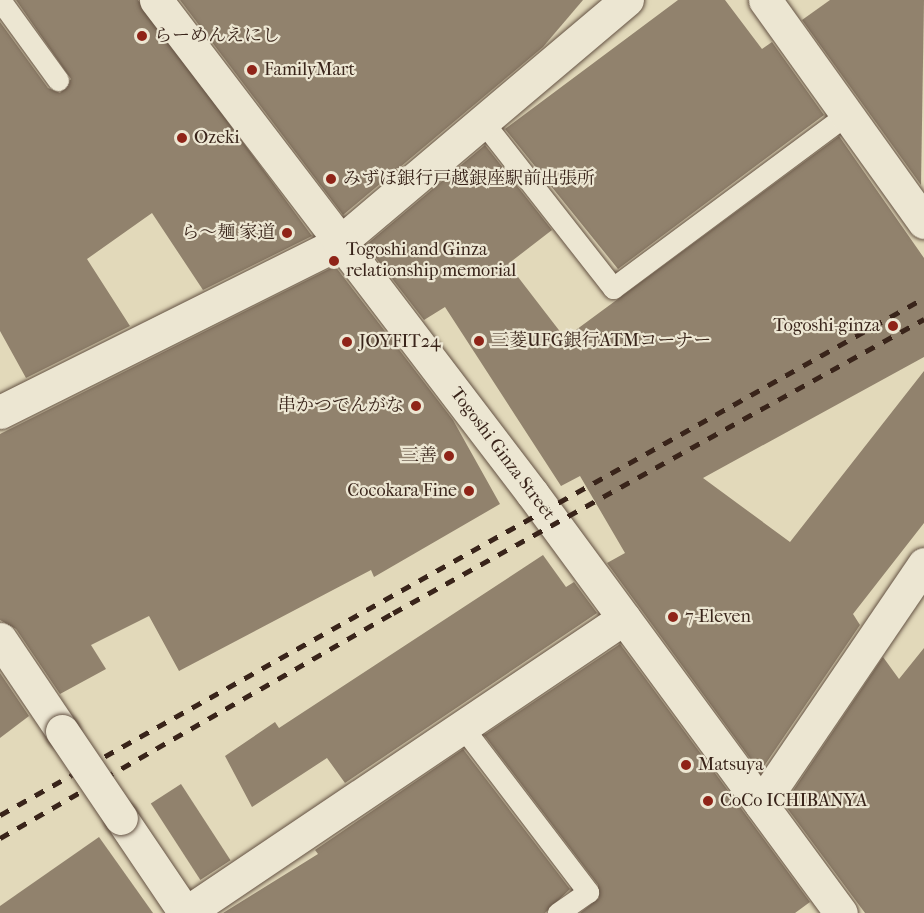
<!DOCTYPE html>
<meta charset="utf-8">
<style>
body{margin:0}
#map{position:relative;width:924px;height:913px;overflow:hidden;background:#e2d9ba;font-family:"IM FELL French Canon","Noto Serif JP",serif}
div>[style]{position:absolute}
.building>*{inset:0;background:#91826d;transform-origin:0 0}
.roads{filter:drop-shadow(0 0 2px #635142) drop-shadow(0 0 2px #635142)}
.lane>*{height:21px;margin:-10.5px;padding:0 10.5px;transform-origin:10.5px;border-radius:10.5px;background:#ece6d2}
.street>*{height:33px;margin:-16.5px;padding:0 16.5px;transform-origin:16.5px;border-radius:16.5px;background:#ece6d2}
.secondary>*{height:33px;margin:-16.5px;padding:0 16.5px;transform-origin:16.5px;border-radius:16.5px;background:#ece6d2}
.rail>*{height:4.5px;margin-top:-2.25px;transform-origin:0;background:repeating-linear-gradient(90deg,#39241a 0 10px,transparent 0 20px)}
.bridges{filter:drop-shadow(0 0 2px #635142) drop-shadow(0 0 2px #635142)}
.street-bridge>*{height:33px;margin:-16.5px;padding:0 16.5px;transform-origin:16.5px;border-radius:16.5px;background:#ece6d2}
.dots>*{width:16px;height:16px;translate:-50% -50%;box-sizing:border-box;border:3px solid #ece6d2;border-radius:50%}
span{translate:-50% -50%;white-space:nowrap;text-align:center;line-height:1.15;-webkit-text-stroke:4.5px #ece6d2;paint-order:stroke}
.poi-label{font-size:18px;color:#39241a}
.left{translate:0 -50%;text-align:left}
.right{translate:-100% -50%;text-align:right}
.street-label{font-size:18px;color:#39241a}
</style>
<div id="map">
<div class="building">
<i style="clip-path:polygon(16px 0,138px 0,312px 236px,203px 290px,152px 213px,87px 259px,130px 326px,26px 378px,0 331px,0 22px,48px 88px,60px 93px,71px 79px)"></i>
<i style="clip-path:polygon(180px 0,583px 0,543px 47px,343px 215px)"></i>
<i style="clip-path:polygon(678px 0,725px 0,762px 49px,772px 42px,824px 115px,618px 269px,505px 129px)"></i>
<i style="clip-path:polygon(830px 0,924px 0,921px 185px,802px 20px)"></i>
<i style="clip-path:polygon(839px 136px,924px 258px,924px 357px,703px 478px,790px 542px,924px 371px,924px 523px,853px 614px,860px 625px,760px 772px,607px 563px,625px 553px,580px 476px,561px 486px,445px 307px,424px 320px,366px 245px,485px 145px,552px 230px,508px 264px,565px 338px)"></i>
<i style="clip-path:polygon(335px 266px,453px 420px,500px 504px,374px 577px,371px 570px,179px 671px,149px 616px,91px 645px,106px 669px,60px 694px,16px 629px,0 620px,0 434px)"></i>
<i style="clip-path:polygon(543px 555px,566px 587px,574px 582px,597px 613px,345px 783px,327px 758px,252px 807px,225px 756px,275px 722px,279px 728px)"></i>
<i style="clip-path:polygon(620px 644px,810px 902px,795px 913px,580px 913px,599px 898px,598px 885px,484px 735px)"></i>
<i style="clip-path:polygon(924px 648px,924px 913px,865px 913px,784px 804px,883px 657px,899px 679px)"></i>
<i style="clip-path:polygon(0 673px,29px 716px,0 738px)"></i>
<i style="clip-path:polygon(463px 749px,570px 889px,545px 913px,223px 913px,318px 854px,315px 850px)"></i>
<i style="left:181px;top:784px;width:91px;height:36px;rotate:57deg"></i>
<i style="clip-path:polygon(99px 837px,153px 913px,0 913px,0 906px)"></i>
</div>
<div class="roads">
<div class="lane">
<i style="left:0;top:0;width:99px;rotate:54.1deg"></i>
<i style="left:483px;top:122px;width:211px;rotate:51.9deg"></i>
<i style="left:613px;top:288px;width:290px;rotate:-36.6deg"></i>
<i style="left:461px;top:725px;width:210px;rotate:52.7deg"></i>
<i style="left:588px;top:892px;width:37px;rotate:145deg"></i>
</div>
<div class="street">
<i style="left:765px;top:0;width:273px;rotate:54.4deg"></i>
<i style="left:0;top:412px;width:379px;rotate:-26.5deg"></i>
<i style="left:339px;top:243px;width:377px;rotate:-40.2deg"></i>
<i style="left:0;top:639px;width:111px;rotate:56deg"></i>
<i style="left:761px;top:804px;width:290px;rotate:-55.8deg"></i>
<i style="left:121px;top:818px;width:115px;rotate:56deg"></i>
<i style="left:186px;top:913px;width:528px;rotate:-33.96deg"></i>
</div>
<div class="secondary">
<i style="left:156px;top:0;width:620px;rotate:52.67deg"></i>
<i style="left:532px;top:493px;width:521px;rotate:53.66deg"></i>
</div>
</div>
<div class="rail">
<i style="left:0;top:815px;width:1059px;rotate:-29.23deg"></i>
<i style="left:0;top:838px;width:453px;rotate:-29.8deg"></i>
<i style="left:393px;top:613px;width:607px;rotate:-28.97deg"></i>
</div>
<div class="bridges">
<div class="street-bridge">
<i style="left:62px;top:731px;width:105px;rotate:55.9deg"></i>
</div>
</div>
<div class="dots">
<i style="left:142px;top:36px;background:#8f2418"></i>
<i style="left:252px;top:70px;background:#8f2418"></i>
<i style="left:182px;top:138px;background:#8f2418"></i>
<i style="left:331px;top:179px;background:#8f2418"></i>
<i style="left:287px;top:233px;background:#8f2418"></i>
<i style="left:334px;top:261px;background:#8f2418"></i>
<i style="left:893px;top:326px;background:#8f2418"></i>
<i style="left:479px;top:341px;background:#8f2418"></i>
<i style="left:347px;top:342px;background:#8f2418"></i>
<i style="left:416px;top:406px;background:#8f2418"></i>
<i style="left:449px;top:456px;background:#8f2418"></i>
<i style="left:469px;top:491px;background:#8f2418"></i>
<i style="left:673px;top:617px;background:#8f2418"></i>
<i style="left:686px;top:765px;background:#8f2418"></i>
<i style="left:708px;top:801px;background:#8f2418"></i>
</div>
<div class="poi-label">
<span class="left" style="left:154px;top:36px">らーめんえにし</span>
<span class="left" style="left:264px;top:70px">FamilyMart</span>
<span class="left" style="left:194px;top:138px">Ozeki</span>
<span class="left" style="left:343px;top:179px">みずほ銀行戸越銀座駅前出張所</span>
<span class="right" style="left:275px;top:233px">ら～麺 家道</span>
<span class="left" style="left:346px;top:261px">Togoshi and Ginza<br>relationship memorial</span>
<span class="right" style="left:880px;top:326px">Togoshi-ginza</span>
<span class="left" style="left:491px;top:341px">三菱UFG銀行ATMコーナー</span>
<span class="left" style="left:359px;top:342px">JOYFIT24</span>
<span class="right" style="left:404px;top:406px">串かつでんがな</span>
<span class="right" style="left:437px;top:456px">三善</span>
<span class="right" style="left:457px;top:491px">Cocokara Fine</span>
<span class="left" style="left:685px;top:617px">7-Eleven</span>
<span class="left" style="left:698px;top:765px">Matsuya</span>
<span class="left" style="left:720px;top:801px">CoCo ICHIBANYA</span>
</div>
<div class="street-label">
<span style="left:502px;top:454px;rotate:53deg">Togoshi Ginza Street</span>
</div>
</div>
